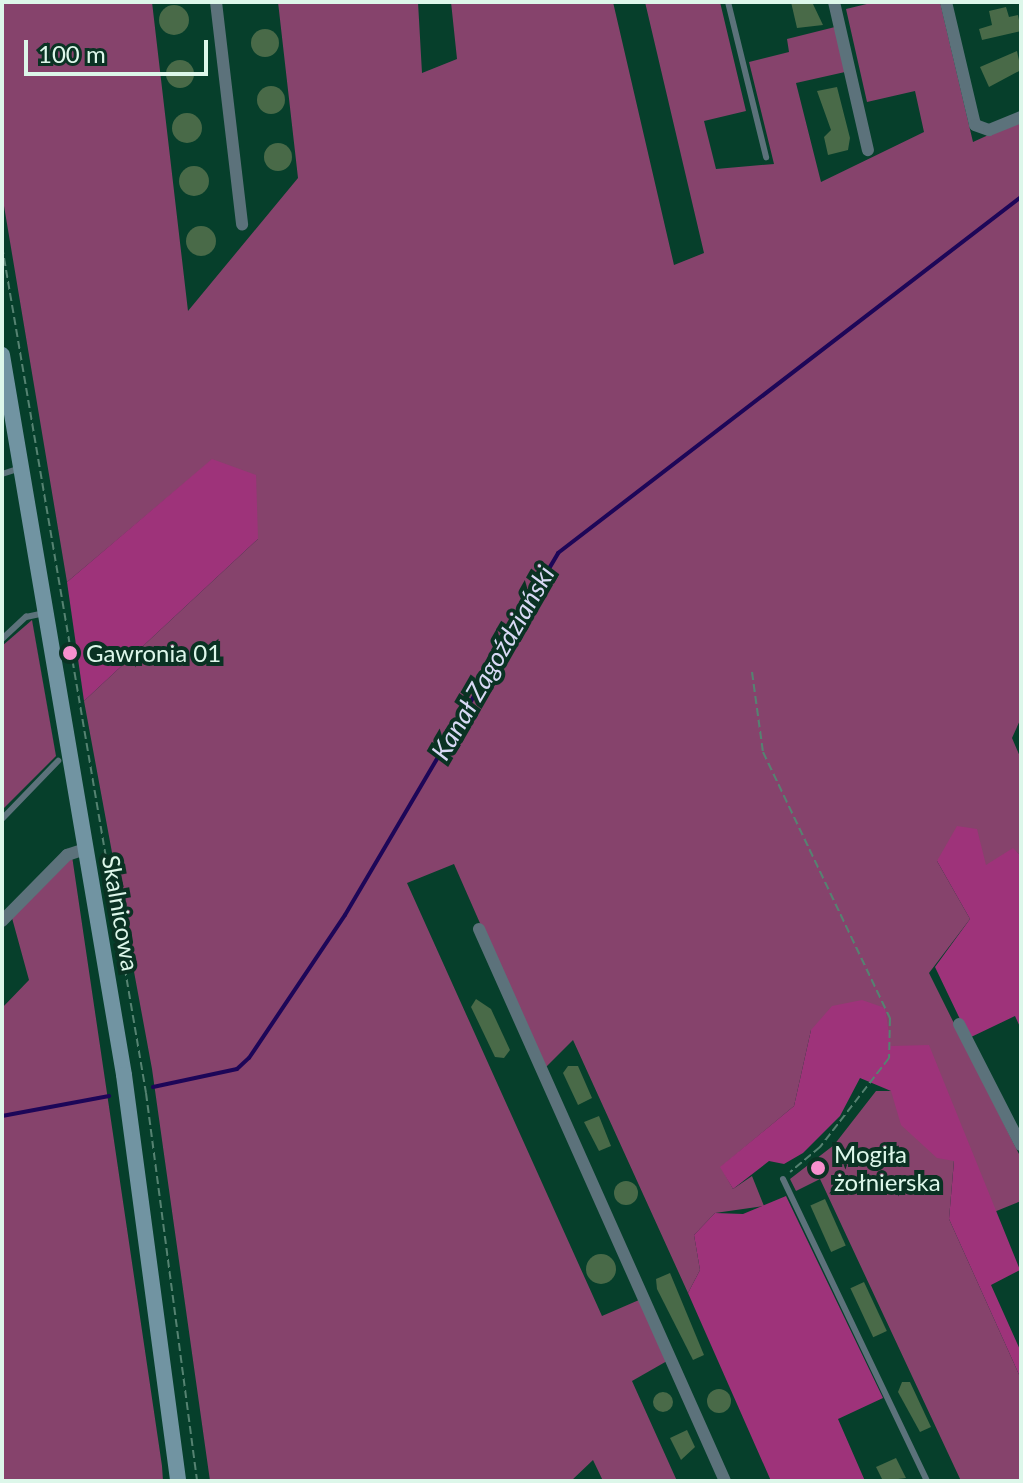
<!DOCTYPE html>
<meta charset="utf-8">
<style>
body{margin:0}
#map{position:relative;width:1023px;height:1483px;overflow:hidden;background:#063f2b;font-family:Lato,sans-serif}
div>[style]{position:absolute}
.green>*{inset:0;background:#86436c}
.forest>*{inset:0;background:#9e337a}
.stream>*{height:4px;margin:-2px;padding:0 2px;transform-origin:2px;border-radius:2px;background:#1d0658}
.building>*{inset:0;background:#496a48;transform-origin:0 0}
.round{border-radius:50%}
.path>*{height:2px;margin-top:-1px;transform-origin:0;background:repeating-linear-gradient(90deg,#558271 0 8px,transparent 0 12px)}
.lane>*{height:6px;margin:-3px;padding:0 3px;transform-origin:3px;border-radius:3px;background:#5c727b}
.street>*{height:12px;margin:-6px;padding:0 6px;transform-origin:6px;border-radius:6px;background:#5c727b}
.secondary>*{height:16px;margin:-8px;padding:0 8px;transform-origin:8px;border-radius:8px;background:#7194a2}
.dots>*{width:22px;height:22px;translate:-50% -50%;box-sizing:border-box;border:4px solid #0a3223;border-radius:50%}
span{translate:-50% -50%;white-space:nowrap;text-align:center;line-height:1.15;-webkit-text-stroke:8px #0a3223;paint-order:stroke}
.poi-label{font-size:24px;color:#ddf7ea}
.left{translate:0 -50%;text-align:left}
.street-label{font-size:24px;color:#ddf7ea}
.water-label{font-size:26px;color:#d8d9f5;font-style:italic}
.frame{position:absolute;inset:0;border:4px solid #ddf7ea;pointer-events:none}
.scale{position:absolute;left:24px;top:40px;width:184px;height:36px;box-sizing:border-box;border:4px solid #ddf7ea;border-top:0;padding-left:10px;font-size:24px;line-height:28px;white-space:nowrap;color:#ddf7ea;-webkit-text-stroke:6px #0a3223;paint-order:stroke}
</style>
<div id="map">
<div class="green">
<i style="clip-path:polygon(2px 2px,152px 2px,188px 311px,298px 178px,278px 2px,418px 2px,422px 73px,457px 59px,451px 2px,613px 2px,674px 265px,704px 253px,645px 2px,720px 2px,746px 111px,704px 121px,716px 169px,774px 164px,749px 62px,789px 52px,787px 39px,835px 27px,845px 72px,796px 83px,821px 182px,924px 132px,915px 91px,867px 102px,846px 9px,875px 2px,940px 2px,973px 142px,1021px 120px,1021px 718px,1012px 738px,1021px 759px,1021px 856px,1013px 849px,986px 866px,937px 861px,970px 919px,929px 973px,1021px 1158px,1021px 1201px,994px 1212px,970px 1153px,891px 1046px,811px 1030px,794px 1106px,721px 1167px,733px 1189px,752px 1176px,764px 1206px,715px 1213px,694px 1235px,700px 1270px,688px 1293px,573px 1040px,544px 1069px,454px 864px,407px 883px,602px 1316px,639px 1300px,667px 1361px,632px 1381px,677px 1481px,603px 1481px,593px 1460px,571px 1481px,210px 1481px,152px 1069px,84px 701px,258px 539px,212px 460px,67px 582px,2px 194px)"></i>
<i style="clip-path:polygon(32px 620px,56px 756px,2px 810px,2px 646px)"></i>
<i style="clip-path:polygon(72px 856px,162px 1466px,163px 1481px,2px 1481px,2px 1008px,29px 980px,12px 918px)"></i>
<i style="clip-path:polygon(876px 1091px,892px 1091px,954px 1160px,949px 1219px,1021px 1379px,1021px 1481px,961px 1481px,820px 1179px,796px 1191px,790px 1179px,834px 1145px)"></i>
</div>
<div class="forest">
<i style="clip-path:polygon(212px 459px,256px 475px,258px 539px,84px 701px,67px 582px)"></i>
<i style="clip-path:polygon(957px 826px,977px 829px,986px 865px,1013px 848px,1021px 856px,1021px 1029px,1015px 1016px,969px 1038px,935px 967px,970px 919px,937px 861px)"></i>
<i style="clip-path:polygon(862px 1000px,885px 1008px,891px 1046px,929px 1045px,1020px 1270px,991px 1285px,1021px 1352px,1021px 1379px,949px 1219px,954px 1161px,937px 1158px,901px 1125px,891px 1091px,860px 1078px,840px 1116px,803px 1153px,784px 1164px,769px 1161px,733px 1189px,720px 1167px,794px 1106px,811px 1030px,832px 1006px)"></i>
<i style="clip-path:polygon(786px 1196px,883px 1398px,838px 1419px,865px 1481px,771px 1481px,688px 1293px,700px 1270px,694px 1235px,715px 1213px,743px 1214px)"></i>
</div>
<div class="stream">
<i style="left:153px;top:1087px;width:86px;rotate:-12.1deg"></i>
<i style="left:237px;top:1069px;width:16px;rotate:-43deg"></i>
<i style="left:249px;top:1058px;width:172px;rotate:-56.1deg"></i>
<i style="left:345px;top:915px;width:420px;rotate:-59.5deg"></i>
<i style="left:558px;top:553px;width:584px;rotate:-37.56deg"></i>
<i style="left:2px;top:1116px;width:109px;rotate:-10.6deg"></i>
</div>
<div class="building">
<i style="clip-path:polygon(791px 2px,812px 2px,823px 25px,797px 28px)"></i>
<i class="round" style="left:159px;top:5px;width:30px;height:30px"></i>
<i style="clip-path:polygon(1006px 7px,1009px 17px,1018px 15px,1021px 31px,982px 40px,979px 29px,992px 25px,989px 11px)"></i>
<i class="round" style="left:251px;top:29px;width:28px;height:28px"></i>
<i style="clip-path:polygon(1017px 51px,1021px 70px,989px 87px,980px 67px)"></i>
<i class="round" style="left:166px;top:60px;width:28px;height:28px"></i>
<i class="round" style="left:257px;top:86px;width:28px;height:28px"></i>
<i style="clip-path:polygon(837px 87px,850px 138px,848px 150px,828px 155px,824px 137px,831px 130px,817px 91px)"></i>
<i class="round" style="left:172px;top:113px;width:30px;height:30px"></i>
<i class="round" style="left:264px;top:143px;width:28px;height:28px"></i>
<i class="round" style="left:179px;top:166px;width:30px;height:30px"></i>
<i class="round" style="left:186px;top:226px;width:30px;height:30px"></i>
<i style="clip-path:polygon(476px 999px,491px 1009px,510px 1050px,504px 1058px,495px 1057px,471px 1007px)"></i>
<i style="clip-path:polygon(568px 1066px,578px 1066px,592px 1098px,578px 1105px,563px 1073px)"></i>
<i style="clip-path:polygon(599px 1116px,611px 1146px,599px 1151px,584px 1122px)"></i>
<i class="round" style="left:614px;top:1181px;width:24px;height:24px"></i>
<i style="left:825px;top:1199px;width:51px;height:16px;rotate:66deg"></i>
<i class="round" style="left:586px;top:1254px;width:30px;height:30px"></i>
<i style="clip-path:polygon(670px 1273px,704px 1355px,693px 1360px,657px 1289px,656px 1279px)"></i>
<i style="left:864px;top:1282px;width:54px;height:15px;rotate:65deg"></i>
<i style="clip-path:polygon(902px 1382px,910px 1382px,931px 1427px,920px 1432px,898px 1392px)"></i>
<i class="round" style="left:707px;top:1389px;width:24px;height:24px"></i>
<i class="round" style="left:653px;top:1392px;width:20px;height:20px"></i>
<i style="clip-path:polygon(687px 1430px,695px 1447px,681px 1460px,670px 1438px)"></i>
<i style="clip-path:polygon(896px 1458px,906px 1478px,883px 1481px,876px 1467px)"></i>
</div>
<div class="path">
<i style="left:2px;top:246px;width:859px;rotate:80.35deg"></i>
<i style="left:146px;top:1093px;width:391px;rotate:82.5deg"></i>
<i style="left:752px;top:672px;width:81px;rotate:82.2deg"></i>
<i style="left:763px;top:752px;width:295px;rotate:64.5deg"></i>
<i style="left:890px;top:1018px;width:40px;rotate:91.4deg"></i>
<i style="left:889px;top:1058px;width:113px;rotate:127.8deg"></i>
<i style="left:820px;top:1147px;width:39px;rotate:140deg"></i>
</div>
<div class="lane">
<i style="left:728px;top:2px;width:160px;rotate:76.2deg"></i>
<i style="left:2px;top:474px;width:20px;rotate:-18deg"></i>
<i style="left:2px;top:639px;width:33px;rotate:-43deg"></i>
<i style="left:26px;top:617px;width:19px;rotate:-12deg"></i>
<i style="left:2px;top:819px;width:81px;rotate:-46deg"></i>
<i style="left:783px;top:1179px;width:335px;rotate:64.5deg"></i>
</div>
<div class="street">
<i style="left:216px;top:2px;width:224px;rotate:83.3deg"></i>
<i style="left:834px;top:2px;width:152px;rotate:77.1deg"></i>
<i style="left:946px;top:2px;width:126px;rotate:76.7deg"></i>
<i style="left:975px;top:125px;width:15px;rotate:20deg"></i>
<i style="left:989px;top:130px;width:35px;rotate:-22deg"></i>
<i style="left:2px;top:921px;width:93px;rotate:-45.4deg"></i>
<i style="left:67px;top:855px;width:20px;rotate:-18deg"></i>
<i style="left:479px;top:929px;width:604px;rotate:65.98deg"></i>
<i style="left:959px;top:1024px;width:136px;rotate:62.9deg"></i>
</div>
<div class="secondary">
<i style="left:2px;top:355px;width:730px;rotate:80.38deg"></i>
<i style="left:124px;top:1075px;width:410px;rotate:82.4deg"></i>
</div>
<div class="dots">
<i style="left:70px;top:653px;background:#f790ce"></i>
<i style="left:818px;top:1168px;background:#f790ce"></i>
</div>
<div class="poi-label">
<span class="left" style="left:86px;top:653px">Gawronia 01</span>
<span class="left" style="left:834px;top:1168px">Mogiła<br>żołnierska</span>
</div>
<div class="street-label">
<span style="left:121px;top:913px;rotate:80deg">Skalnicowa</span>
</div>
<div class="water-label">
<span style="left:493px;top:663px;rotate:-60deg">Kanał Zagoździański</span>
</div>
<div class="frame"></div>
<div class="scale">100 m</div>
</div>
